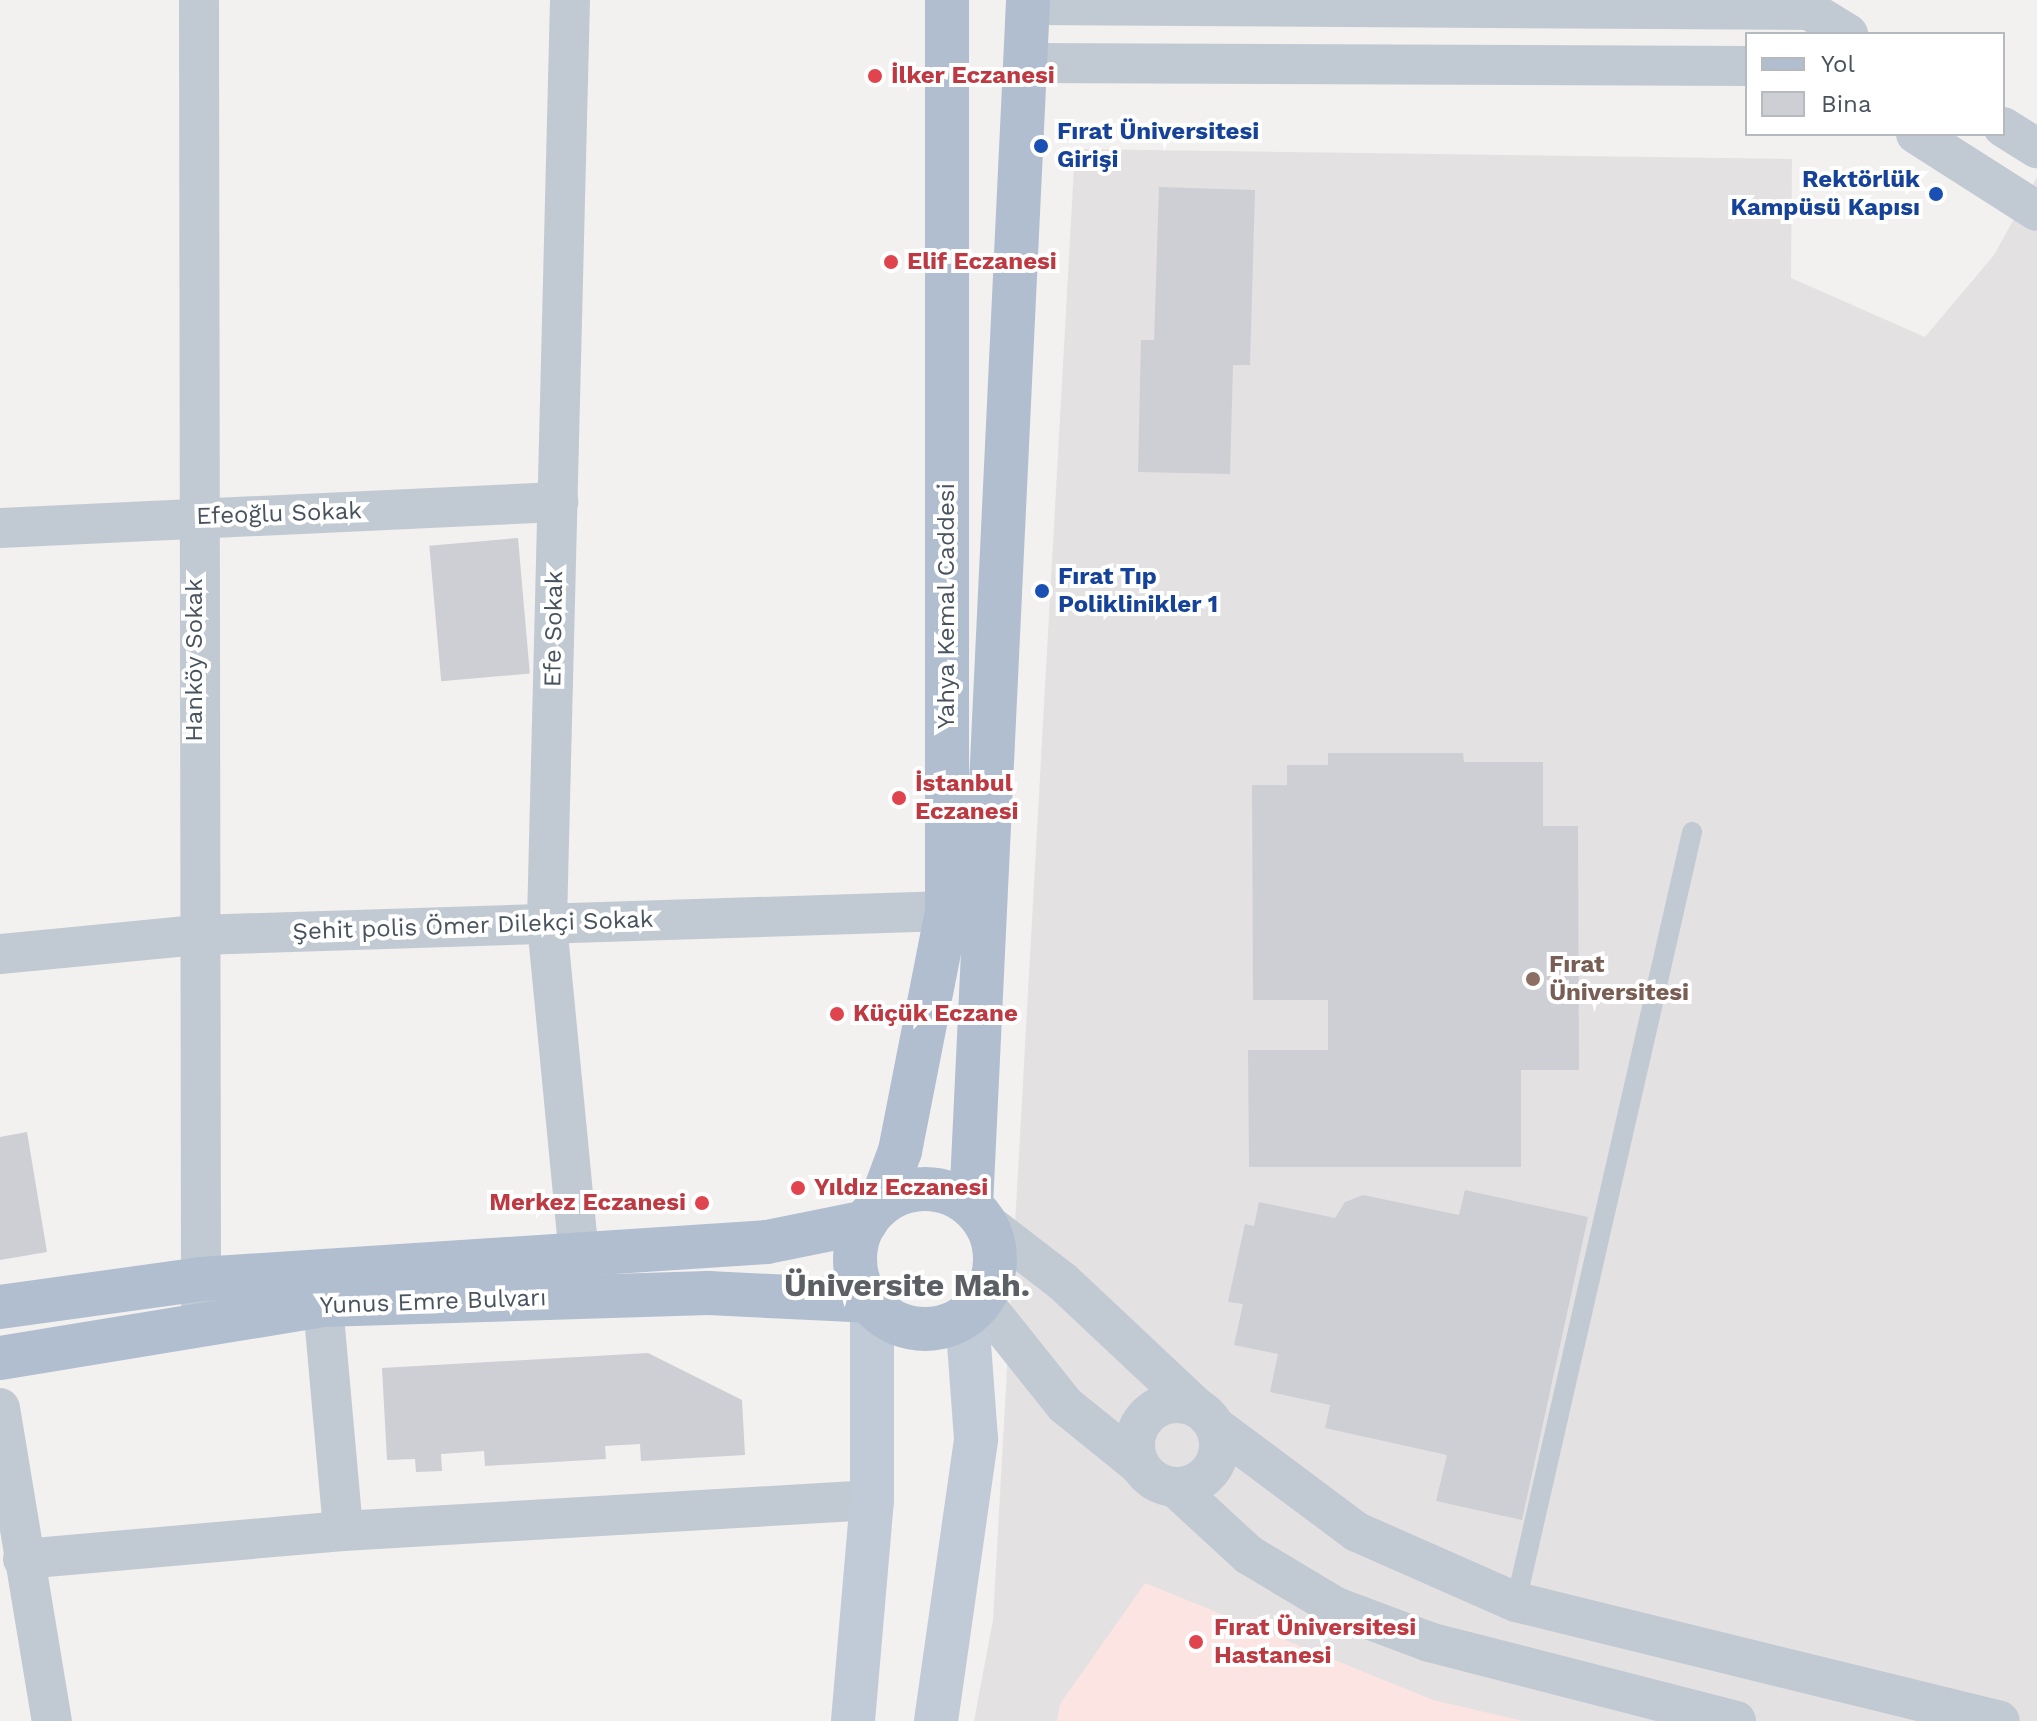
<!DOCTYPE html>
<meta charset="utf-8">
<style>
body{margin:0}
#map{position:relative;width:2037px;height:1721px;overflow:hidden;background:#f3f0f0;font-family:"Work Sans",sans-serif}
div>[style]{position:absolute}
.education>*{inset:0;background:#e4e1e2}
.medical>*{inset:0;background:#fbe4e1}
.building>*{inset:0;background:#cdcfd5;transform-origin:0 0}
.lane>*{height:20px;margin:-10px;padding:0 10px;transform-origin:10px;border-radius:10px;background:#c1cad2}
.street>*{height:40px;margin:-20px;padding:0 20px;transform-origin:20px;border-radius:20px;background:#c1cad2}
.street>.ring{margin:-20px;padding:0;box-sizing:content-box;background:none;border:40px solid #c1cad2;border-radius:50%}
.secondary>*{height:44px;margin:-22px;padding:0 22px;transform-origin:22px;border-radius:22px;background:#c1cbd7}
.primary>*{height:44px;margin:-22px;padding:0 22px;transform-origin:22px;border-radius:22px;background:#b0becf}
.primary>.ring{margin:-22px;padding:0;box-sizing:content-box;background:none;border:44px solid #b0becf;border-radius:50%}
.dots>*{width:22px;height:22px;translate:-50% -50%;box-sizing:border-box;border:4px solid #fff;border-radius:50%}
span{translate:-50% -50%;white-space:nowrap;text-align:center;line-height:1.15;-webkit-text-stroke:8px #fff;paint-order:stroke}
.health-label{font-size:24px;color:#be3a42;font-weight:700}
.left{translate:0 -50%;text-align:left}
.right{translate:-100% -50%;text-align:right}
.transit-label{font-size:24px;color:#164399;font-weight:700}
.street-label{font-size:24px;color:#48535e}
.education-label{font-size:24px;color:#785e54;font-weight:700}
.district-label{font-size:32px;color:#5c6065;font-weight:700}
.legend{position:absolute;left:1745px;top:32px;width:260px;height:104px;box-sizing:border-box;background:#fff;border:2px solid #b6babf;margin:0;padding:10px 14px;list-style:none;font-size:24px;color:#48535e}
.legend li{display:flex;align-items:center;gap:16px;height:40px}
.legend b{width:40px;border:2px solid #b6babf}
</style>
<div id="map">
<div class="education">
<i style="clip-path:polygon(1075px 149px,1792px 159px,1791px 278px,1925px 337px,1994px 255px,2037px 177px,2037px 1721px,974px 1721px,993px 1620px)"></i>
</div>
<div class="medical">
<i style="clip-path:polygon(1145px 1583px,1433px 1700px,1523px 1721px,1057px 1721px,1060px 1704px)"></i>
</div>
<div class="building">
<i style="clip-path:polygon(1159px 187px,1255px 190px,1250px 365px,1233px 365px,1230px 474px,1138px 472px,1141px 340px,1154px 340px)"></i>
<i style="left:518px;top:538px;width:136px;height:89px;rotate:85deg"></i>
<i style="clip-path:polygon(1328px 753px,1463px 753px,1464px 762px,1543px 762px,1543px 826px,1578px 826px,1579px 1070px,1521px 1070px,1521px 1167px,1249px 1167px,1248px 1050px,1328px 1050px,1328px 1000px,1253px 1000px,1252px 785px,1287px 785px,1287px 765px,1328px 765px)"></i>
<i style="clip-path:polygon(27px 1132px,47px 1252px,0 1260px,0 1137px)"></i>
<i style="clip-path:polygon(1465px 1190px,1588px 1217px,1522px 1520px,1436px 1501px,1447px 1455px,1325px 1428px,1330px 1405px,1270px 1392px,1278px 1354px,1234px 1345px,1243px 1304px,1228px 1302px,1245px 1224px,1254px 1226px,1259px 1202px,1335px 1218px,1345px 1202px,1363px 1195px,1459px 1215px)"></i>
<i style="clip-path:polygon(648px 1353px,742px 1400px,745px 1455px,641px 1461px,640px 1444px,605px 1446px,606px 1459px,485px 1466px,484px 1451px,441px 1454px,442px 1471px,416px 1472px,415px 1459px,387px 1460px,382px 1368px)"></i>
</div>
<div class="lane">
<i style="left:1516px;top:1602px;width:790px;rotate:-77.12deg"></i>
</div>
<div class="street">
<i style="left:199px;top:0;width:1312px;rotate:89.91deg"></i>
<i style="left:570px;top:0;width:924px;rotate:91.43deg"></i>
<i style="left:547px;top:924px;width:335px;rotate:84.5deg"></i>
<i style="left:1028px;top:5px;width:781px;rotate:0.37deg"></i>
<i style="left:1809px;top:10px;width:46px;rotate:31.6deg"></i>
<i style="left:1028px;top:63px;width:719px;rotate:0.24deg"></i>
<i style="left:2003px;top:127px;width:40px;rotate:32deg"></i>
<i style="left:1916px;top:134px;width:143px;rotate:32.5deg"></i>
<i style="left:0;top:528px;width:559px;rotate:-2.67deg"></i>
<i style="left:0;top:954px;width:198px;rotate:-5.5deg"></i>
<i style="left:197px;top:935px;width:750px;rotate:-1.83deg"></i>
<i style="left:985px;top:1222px;width:97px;rotate:37.5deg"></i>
<i style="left:1062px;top:1281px;width:184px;rotate:43.2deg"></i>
<i style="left:982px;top:1301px;width:133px;rotate:51.4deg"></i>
<i style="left:1065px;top:1405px;width:95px;rotate:39deg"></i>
<i style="left:323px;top:1305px;width:227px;rotate:84.9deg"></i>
<i class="ring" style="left:1135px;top:1403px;width:44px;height:44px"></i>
<i style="left:0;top:1408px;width:317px;rotate:80.6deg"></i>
<i style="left:1216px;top:1427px;width:176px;rotate:36.7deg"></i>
<i style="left:1357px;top:1532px;width:174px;rotate:23.8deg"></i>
<i style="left:1516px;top:1602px;width:498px;rotate:13.8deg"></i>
<i style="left:1175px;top:1487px;width:100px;rotate:42.6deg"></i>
<i style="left:1249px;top:1555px;width:101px;rotate:30.9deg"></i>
<i style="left:1336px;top:1607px;width:99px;rotate:20.6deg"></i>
<i style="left:1429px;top:1642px;width:317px;rotate:14.4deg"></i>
<i style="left:23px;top:1559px;width:321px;rotate:-5deg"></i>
<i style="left:343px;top:1531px;width:530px;rotate:-3.35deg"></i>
</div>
<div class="secondary">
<i style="left:853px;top:1721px;width:222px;rotate:-85.1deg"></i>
<i style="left:872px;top:1500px;width:194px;rotate:-90deg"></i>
<i style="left:936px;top:1721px;width:285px;rotate:-81.9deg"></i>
<i style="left:976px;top:1439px;width:123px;rotate:-94.2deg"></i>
</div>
<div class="primary">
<i class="ring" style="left:855px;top:1189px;width:96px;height:96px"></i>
<i style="left:880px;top:1205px;width:58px;rotate:-69.7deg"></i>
<i style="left:900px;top:1151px;width:245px;rotate:-78.9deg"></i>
<i style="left:947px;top:911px;width:911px;rotate:-90deg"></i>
<i style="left:971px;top:1206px;width:1207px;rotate:-87.29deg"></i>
<i style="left:0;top:1307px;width:203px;rotate:-7.9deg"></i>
<i style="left:201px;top:1279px;width:567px;rotate:-3.74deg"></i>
<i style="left:767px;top:1242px;width:101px;rotate:-11.4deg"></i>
<i style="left:0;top:1358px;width:327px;rotate:-9.3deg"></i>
<i style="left:323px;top:1305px;width:385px;rotate:-1.8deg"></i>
<i style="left:708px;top:1293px;width:161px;rotate:2.8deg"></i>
</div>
<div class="dots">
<i style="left:875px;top:76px;background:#e0444e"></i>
<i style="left:1041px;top:146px;background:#1a4fb4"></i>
<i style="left:1936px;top:194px;background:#1a4fb4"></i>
<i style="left:891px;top:262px;background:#e0444e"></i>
<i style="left:1042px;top:591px;background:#1a4fb4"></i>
<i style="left:899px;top:798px;background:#e0444e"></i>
<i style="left:1533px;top:979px;background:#8d6e63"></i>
<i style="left:837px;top:1014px;background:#e0444e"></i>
<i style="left:798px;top:1188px;background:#e0444e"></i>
<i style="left:702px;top:1203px;background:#e0444e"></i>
<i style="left:1196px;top:1642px;background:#e0444e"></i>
</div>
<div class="health-label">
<span class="left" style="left:891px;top:76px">İlker Eczanesi</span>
<span class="left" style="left:907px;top:262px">Elif Eczanesi</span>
<span class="left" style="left:915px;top:798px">İstanbul<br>Eczanesi</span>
<span class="left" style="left:853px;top:1014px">Küçük Eczane</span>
<span class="left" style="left:814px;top:1188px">Yıldız Eczanesi</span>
<span class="right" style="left:686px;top:1203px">Merkez Eczanesi</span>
<span class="left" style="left:1214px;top:1642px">Fırat Üniversitesi<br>Hastanesi</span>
</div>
<div class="transit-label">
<span class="left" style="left:1057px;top:146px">Fırat Üniversitesi<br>Girişi</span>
<span class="right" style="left:1920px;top:194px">Rektörlük<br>Kampüsü Kapısı</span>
<span class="left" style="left:1058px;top:591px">Fırat Tıp<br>Poliklinikler 1</span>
</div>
<div class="street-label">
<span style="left:279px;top:514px;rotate:-2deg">Efeoğlu Sokak</span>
<span style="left:947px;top:606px;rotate:-90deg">Yahya Kemal Caddesi</span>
<span style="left:554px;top:629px;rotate:-89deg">Efe Sokak</span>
<span style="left:195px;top:660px;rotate:-90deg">Hanköy Sokak</span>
<span style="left:473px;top:926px;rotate:-2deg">Şehit polis Ömer Dilekçi Sokak</span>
<span style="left:433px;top:1302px;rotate:-2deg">Yunus Emre Bulvarı</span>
</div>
<div class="education-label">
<span class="left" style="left:1549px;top:979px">Fırat<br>Üniversitesi</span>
</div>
<div class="district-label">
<span style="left:907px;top:1285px">Üniversite Mah.</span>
</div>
<ul class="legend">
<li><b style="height:10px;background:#b0becf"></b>Yol</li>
<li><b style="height:22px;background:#cdcfd5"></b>Bina</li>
</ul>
</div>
